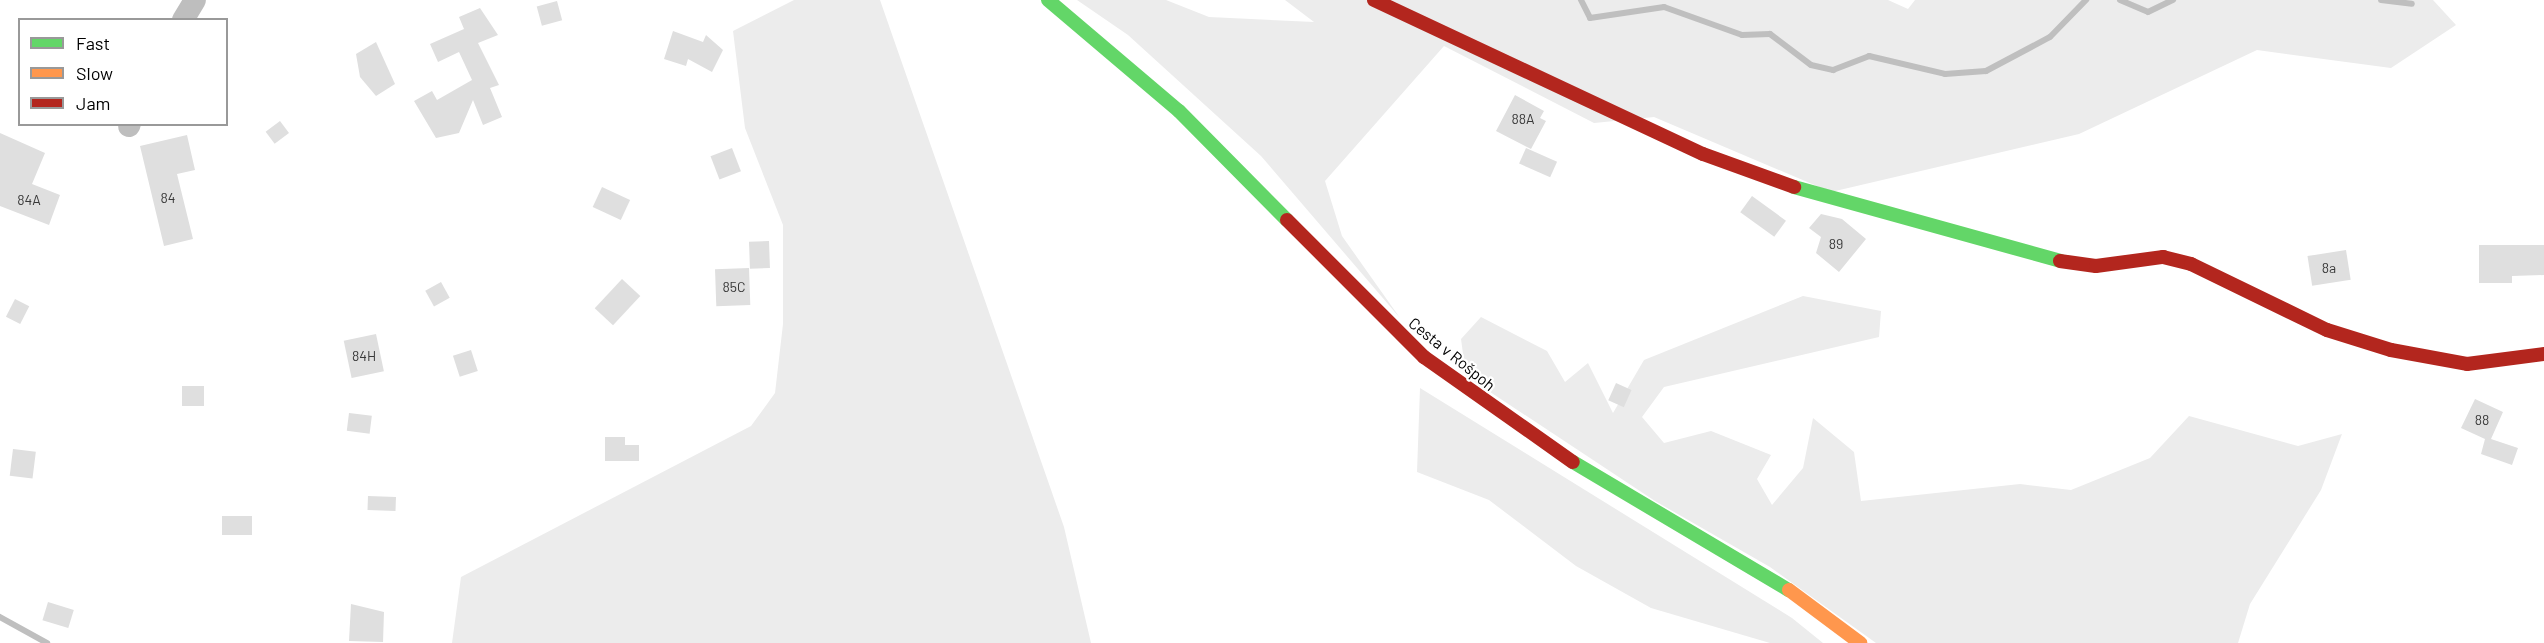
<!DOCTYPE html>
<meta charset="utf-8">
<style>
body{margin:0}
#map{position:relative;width:2544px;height:643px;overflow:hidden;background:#fff;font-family:Barlow,sans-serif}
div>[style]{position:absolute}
.green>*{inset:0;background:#ececec}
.stream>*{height:6px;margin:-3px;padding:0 3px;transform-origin:3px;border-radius:3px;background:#bfbfbf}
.building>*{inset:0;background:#dfdfdf;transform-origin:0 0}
.street>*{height:22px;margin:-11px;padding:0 11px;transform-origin:11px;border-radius:11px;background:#bebebe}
.fast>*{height:14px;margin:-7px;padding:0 7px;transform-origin:7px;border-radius:7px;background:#63d668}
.slow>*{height:14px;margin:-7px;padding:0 7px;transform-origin:7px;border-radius:7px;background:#ff974d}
.jam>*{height:14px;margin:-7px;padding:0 7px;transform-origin:7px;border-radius:7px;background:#b3261e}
span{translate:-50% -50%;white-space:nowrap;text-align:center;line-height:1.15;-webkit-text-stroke:4.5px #fff;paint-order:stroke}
.number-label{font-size:14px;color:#383838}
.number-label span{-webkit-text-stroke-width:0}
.street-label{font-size:16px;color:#000}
.legend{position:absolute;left:18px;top:18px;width:210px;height:108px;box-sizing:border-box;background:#fff;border:2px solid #999;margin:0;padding:8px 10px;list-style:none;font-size:18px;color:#000}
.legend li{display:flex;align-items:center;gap:12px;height:30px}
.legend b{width:30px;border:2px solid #999}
</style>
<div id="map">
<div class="green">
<i style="clip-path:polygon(794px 0,880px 0,1064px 527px,1091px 643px,452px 643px,461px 577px,751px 426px,775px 393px,783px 324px,783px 225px,745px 128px,733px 31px)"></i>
<i style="clip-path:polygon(1077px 0,1166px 0,1209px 17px,1314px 22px,1285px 0,1888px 0,1908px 9px,1915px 0,2433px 0,2456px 25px,2391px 68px,2257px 50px,2079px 134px,1831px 192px,1654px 117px,1594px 123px,1444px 46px,1325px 181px,1342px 236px,1400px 318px,1261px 156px,1128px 35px)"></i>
<i style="clip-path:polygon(1803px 296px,1881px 311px,1879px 337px,1664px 387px,1642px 417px,1664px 443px,1711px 431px,1771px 455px,1757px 479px,1772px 505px,1803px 468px,1813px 418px,1854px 452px,1861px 501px,2020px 484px,2071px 490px,2150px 458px,2189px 416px,2298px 446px,2342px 434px,2321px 490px,2250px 604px,2238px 643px,1876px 643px,1770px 567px,1655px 501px,1466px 376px,1461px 339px,1481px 317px,1547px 351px,1565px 382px,1588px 363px,1613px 413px,1644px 360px)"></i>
<i style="clip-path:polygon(1420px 388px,1792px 618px,1823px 643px,1770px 643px,1651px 608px,1576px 566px,1489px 500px,1417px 472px)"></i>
</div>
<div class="stream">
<i style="left:1581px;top:0;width:20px;rotate:63deg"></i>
<i style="left:1590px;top:18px;width:75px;rotate:-8.5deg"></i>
<i style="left:1664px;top:7px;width:83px;rotate:19.7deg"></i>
<i style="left:1742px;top:35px;width:28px;rotate:-2deg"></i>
<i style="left:1770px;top:34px;width:51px;rotate:37.1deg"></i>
<i style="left:1811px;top:65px;width:23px;rotate:13deg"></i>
<i style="left:1833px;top:70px;width:39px;rotate:-21deg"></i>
<i style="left:1869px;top:56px;width:78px;rotate:13.3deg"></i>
<i style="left:1945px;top:74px;width:41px;rotate:-4.2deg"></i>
<i style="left:1986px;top:71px;width:72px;rotate:-28deg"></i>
<i style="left:2050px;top:37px;width:52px;rotate:-45.8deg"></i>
<i style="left:2120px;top:0;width:30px;rotate:23deg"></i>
<i style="left:2148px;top:12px;width:28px;rotate:-26deg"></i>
<i style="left:2381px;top:0;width:31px;rotate:7deg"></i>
<i style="left:0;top:617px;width:54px;rotate:29deg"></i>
</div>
<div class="building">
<i style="left:557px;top:1px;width:20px;height:21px;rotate:75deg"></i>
<i style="clip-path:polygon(480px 8px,498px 35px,478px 43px,499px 85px,490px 88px,502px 117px,483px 125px,473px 100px,459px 133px,436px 138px,414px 101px,432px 91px,437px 100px,472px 80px,459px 52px,438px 62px,430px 44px,464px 29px,459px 17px)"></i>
<i style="clip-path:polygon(673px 31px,703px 42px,706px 35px,723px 50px,712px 72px,688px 59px,686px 66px,664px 59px)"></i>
<i style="clip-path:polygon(376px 42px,395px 84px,376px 96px,360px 77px,356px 54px)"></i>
<i style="clip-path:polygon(1515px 95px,1544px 111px,1540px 118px,1546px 121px,1531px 149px,1496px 131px)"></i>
<i style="left:280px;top:121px;width:15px;height:18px;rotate:53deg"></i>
<i style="clip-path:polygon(0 133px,45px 153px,32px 184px,60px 195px,49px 225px,0 206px)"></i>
<i style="clip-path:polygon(187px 135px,195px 170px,177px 174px,193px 239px,164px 246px,140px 146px)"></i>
<i style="left:732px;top:148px;width:25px;height:23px;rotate:69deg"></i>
<i style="left:1526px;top:148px;width:34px;height:17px;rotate:24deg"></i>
<i style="left:602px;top:187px;width:31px;height:22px;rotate:25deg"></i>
<i style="left:1752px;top:196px;width:42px;height:20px;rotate:36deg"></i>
<i style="clip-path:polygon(1821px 214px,1842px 219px,1866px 239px,1839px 272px,1816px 253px,1821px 237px,1809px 228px)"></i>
<i style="left:769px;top:241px;width:27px;height:20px;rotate:88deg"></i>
<i style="clip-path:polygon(2479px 245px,2544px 245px,2544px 275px,2512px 276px,2512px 283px,2479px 283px)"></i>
<i style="left:2346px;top:250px;width:30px;height:39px;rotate:81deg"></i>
<i style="left:749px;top:268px;width:37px;height:34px;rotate:88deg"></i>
<i style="left:622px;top:279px;width:25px;height:40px;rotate:43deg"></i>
<i style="left:441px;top:282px;width:18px;height:18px;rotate:61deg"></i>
<i style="left:15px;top:299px;width:16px;height:20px;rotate:27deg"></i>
<i style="left:376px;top:334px;width:38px;height:33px;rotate:78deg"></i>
<i style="left:471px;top:350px;width:22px;height:19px;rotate:72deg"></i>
<i style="left:1616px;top:383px;width:17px;height:19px;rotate:24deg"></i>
<i style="left:204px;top:386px;width:20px;height:22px;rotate:90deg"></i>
<i style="clip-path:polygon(2475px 399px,2503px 412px,2491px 439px,2518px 448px,2512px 465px,2481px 454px,2485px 439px,2461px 428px)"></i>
<i style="left:349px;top:413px;width:23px;height:18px;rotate:7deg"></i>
<i style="clip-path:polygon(605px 437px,625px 437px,625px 445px,639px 445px,639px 461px,605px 461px)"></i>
<i style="left:13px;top:449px;width:23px;height:27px;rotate:7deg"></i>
<i style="left:368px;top:496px;width:28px;height:14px;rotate:2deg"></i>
<i style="left:222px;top:516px;width:30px;height:19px"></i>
<i style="left:48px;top:602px;width:27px;height:19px;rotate:17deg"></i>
<i style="clip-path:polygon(351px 604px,384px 612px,383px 642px,349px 641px)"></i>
</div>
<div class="street">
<i style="left:183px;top:20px;width:23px;rotate:-59deg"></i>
<i style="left:129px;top:126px;width:2px;rotate:-63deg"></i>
</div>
<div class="fast">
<i style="left:1048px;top:0;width:172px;rotate:40.3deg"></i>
<i style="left:1179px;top:111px;width:153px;rotate:45.3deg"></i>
<i style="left:1794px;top:187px;width:276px;rotate:15.5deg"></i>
<i style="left:1573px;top:462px;width:251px;rotate:30.7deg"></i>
</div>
<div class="slow">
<i style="left:1789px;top:590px;width:89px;rotate:36.7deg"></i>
</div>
<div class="jam">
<i style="left:1374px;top:0;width:363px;rotate:25.1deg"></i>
<i style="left:1703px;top:154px;width:97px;rotate:19.9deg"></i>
<i style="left:1287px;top:220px;width:194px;rotate:45deg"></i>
<i style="left:1424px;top:357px;width:182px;rotate:35.2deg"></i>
<i style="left:2060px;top:261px;width:36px;rotate:8deg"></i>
<i style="left:2096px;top:266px;width:68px;rotate:-7.7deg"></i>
<i style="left:2163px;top:257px;width:29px;rotate:14deg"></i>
<i style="left:2191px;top:264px;width:151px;rotate:25.9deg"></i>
<i style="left:2327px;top:330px;width:67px;rotate:17.4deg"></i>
<i style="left:2391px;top:350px;width:77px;rotate:10.4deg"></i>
<i style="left:2467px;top:364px;width:78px;rotate:-7.4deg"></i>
</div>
<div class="number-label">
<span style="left:1523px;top:119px">88A</span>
<span style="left:168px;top:198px">84</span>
<span style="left:29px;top:200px">84A</span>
<span style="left:1836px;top:244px">89</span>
<span style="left:2329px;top:268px">8a</span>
<span style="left:734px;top:287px">85C</span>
<span style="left:364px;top:356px">84H</span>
<span style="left:2482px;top:420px">88</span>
</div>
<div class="street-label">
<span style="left:1452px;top:354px;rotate:39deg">Cesta v Rošpoh</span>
</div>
<ul class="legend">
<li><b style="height:8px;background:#63d668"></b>Fast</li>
<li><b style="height:8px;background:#ff974d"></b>Slow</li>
<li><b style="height:8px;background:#b3261e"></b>Jam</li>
</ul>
</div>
